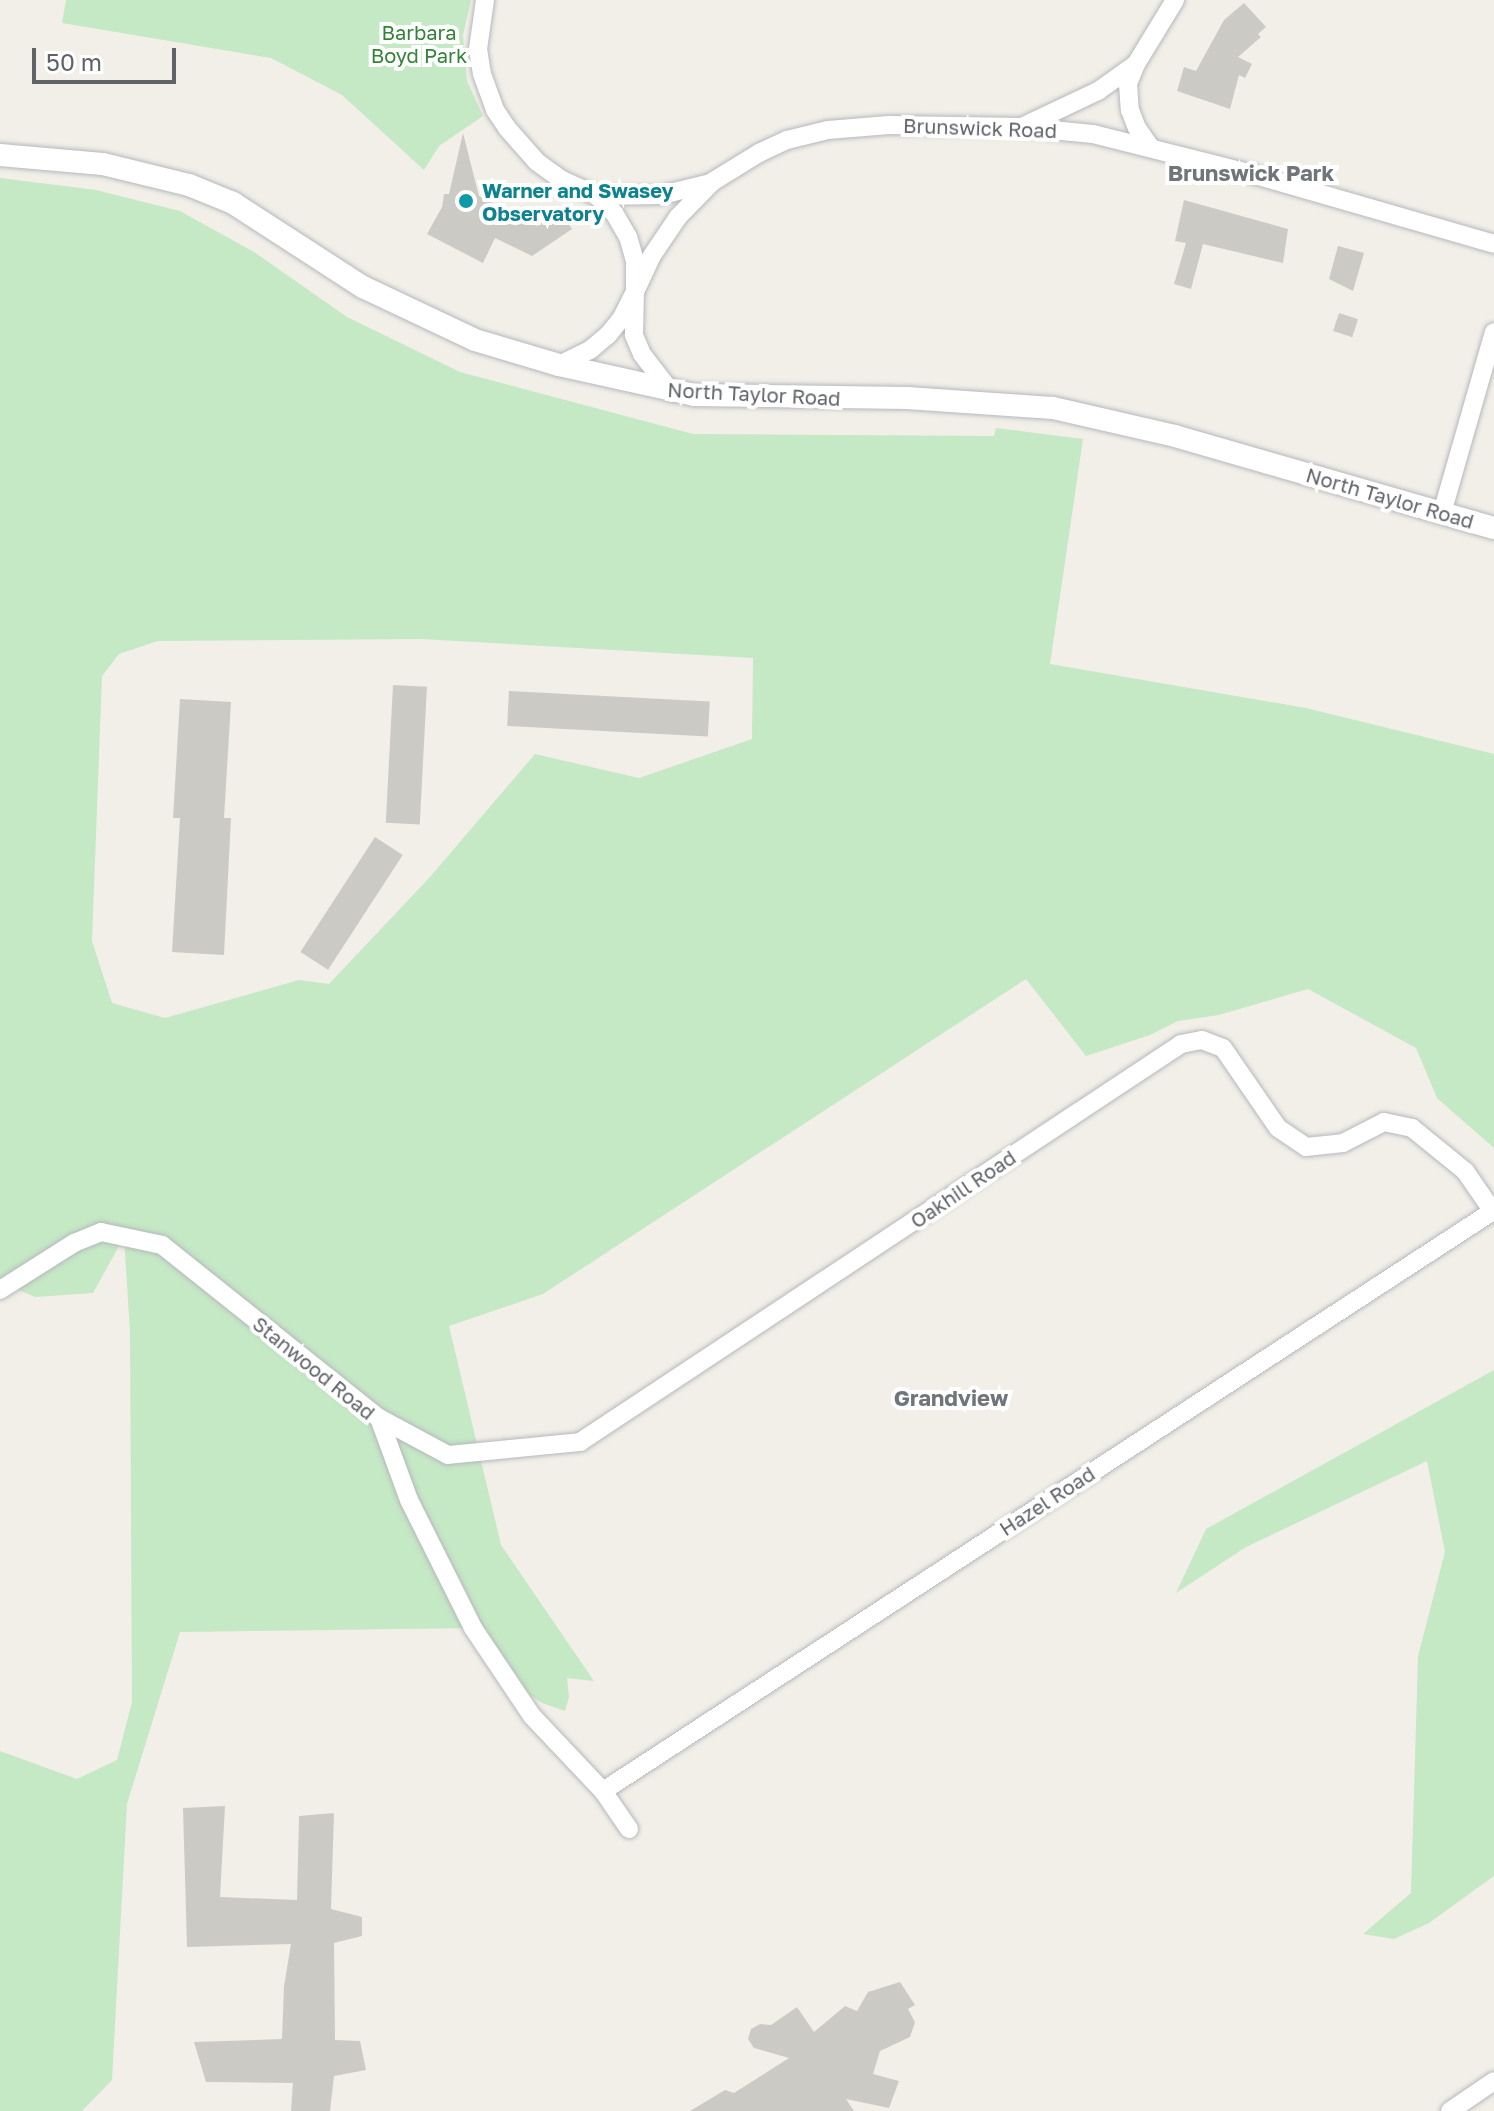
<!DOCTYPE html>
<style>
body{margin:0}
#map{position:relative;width:1494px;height:2111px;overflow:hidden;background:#f1efe8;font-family:"Golos Text",sans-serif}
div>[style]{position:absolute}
.green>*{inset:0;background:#c5e8c5}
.building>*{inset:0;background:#cccac5;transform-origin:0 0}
.roads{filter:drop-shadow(0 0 2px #b5b8bc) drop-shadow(0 0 2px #b5b8bc)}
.minor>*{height:18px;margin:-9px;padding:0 9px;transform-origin:9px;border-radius:9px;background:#fff}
.tertiary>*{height:22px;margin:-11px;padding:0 11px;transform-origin:11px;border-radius:11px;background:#fff}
.dots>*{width:22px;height:22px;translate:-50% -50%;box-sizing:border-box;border:4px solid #fff;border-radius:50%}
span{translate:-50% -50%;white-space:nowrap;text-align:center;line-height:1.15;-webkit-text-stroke:8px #fff;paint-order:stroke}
.park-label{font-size:20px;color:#348238}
.street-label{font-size:20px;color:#5f6368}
.culture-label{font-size:20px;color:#0d838f;font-weight:700}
.left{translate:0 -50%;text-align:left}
.neighbourhood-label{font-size:22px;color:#70757a;font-weight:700}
.scale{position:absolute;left:32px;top:48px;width:144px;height:36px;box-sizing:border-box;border:4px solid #5f6368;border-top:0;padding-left:10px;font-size:24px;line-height:28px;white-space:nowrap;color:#5f6368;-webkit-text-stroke:6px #fff;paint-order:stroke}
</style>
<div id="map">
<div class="green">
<i style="clip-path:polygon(66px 0,471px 0,463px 35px,467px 81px,483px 116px,439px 146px,424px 170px,342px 95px,271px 58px,62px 23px)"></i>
<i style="clip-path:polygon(evenodd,0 178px,96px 190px,180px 211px,254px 252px,347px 317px,460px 372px,693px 434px,994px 436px,996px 428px,1083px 439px,1050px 664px,1306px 708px,1494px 754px,1494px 1148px,1437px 1098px,1416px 1048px,1308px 989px,1219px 1015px,1178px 1021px,1150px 1035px,1086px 1056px,1026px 979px,543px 1294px,449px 1326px,501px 1545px,594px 1681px,567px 1678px,569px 1697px,565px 1711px,542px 1703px,530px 1695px,473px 1628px,180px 1632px,127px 1804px,112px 2080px,82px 2111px,0 2111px,0 1751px,77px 1779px,117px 1760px,132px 1702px,130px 1332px,124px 1237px,93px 1293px,35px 1297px,0 1282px,0 178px,422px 639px,753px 658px,752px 739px,639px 778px,535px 754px,430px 877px,329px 984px,299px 980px,165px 1018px,112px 1003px,92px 941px,102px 676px,119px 654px,158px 641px,422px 639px)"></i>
<i style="clip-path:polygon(1494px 1370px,1494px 1876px,1429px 1923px,1394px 1939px,1363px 1934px,1411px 1893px,1418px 1656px,1445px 1552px,1427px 1461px,1246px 1547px,1176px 1593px,1206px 1529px)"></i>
</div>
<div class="building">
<i style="clip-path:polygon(1244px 3px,1266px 27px,1258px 34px,1261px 37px,1238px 57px,1252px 64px,1245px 78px,1239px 75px,1230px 109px,1177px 91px,1184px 67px,1196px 71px,1224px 20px)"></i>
<i style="clip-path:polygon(463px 133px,479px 196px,537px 226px,561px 213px,572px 229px,532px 256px,495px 238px,483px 263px,427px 234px,442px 207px,444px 194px,449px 194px)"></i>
<i style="clip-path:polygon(1184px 200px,1288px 229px,1283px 263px,1203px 244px,1191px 289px,1174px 284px,1186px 243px,1175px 241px)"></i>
<i style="clip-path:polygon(1338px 246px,1364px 253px,1353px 291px,1329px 279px)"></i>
<i style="left:1339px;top:313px;width:20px;height:19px;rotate:18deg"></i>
<i style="left:393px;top:685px;width:34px;height:138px;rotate:3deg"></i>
<i style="left:509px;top:691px;width:201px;height:35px;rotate:3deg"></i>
<i style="clip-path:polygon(180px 699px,231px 702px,224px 818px,231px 818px,224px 955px,172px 952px,180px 818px,173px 818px)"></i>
<i style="left:375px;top:837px;width:33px;height:137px;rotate:33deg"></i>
<i style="clip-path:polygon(225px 1806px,220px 1897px,297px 1900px,299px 1816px,334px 1813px,331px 1909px,362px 1917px,362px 1936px,334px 1943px,335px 2040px,360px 2041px,366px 2070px,334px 2076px,330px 2111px,291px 2111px,293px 2083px,206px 2082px,194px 2042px,282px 2039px,284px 1986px,291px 1944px,187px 1947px,183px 1808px)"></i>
<i style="clip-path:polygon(900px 1982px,915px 2005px,908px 2009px,915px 2022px,910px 2037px,880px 2051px,873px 2074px,899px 2081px,889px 2108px,846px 2099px,854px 2111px,690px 2111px,725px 2090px,734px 2093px,789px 2058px,754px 2048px,748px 2039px,751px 2029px,760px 2024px,771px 2025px,797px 2007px,814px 2032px,845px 2006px,857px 2011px,868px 1992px)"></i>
</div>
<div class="roads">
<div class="minor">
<i style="left:485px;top:0;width:49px;rotate:98.1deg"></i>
<i style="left:478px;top:49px;width:25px;rotate:81deg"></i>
<i style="left:482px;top:74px;width:38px;rotate:70deg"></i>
<i style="left:495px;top:110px;width:22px;rotate:56deg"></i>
<i style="left:507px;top:128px;width:45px;rotate:48.6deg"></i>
<i style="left:537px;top:162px;width:29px;rotate:36deg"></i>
<i style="left:560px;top:179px;width:41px;rotate:24.7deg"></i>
<i style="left:597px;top:196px;width:65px;rotate:-0.9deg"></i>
<i style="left:662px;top:195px;width:45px;rotate:-14deg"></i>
<i style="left:1136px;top:64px;width:22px;rotate:112deg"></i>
<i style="left:1128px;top:84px;width:26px;rotate:86deg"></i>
<i style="left:1130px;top:110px;width:19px;rotate:69deg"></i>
<i style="left:1137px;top:128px;width:24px;rotate:55deg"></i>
<i style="left:1024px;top:126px;width:82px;rotate:-25.3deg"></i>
<i style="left:1098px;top:91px;width:47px;rotate:-35.4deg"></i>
<i style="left:1136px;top:64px;width:75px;rotate:-58.6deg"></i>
<i style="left:559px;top:365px;width:34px;rotate:-26deg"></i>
<i style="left:590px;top:350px;width:23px;rotate:-40deg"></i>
<i style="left:608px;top:335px;width:21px;rotate:-51deg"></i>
<i style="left:621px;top:319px;width:30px;rotate:-63deg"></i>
<i style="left:635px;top:292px;width:31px;rotate:-90deg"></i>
<i style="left:635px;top:261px;width:25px;rotate:-106deg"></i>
<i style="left:628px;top:237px;width:28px;rotate:-120deg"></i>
<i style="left:614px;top:213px;width:24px;rotate:-135deg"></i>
<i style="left:672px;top:393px;width:49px;rotate:-127.6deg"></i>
<i style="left:642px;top:354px;width:21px;rotate:-113deg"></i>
<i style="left:634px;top:335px;width:43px;rotate:-88.7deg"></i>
<i style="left:635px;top:292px;width:38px;rotate:-65deg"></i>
<i style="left:651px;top:257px;width:48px;rotate:-56deg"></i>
<i style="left:678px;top:217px;width:49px;rotate:-45.8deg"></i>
<i style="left:712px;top:182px;width:55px;rotate:-31.7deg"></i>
<i style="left:759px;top:153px;width:31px;rotate:-25deg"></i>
<i style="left:787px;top:140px;width:42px;rotate:-13.7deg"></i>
<i style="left:828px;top:130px;width:61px;rotate:-4.7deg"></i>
<i style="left:889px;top:125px;width:132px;rotate:0.9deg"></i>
<i style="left:1021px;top:127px;width:72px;rotate:5.6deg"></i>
<i style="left:1093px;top:134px;width:164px;rotate:14.1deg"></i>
<i style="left:1252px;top:174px;width:252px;rotate:16.1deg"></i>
<i style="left:1442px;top:513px;width:188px;rotate:-74deg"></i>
<i style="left:0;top:1290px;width:88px;rotate:-32.4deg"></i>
<i style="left:74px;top:1243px;width:29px;rotate:-22deg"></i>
<i style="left:101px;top:1232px;width:62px;rotate:12deg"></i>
<i style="left:162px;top:1245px;width:278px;rotate:38.6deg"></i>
<i style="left:379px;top:1418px;width:87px;rotate:69.9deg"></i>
<i style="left:409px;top:1500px;width:143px;rotate:63.4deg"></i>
<i style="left:473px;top:1628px;width:106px;rotate:56.2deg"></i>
<i style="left:532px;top:1716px;width:103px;rotate:46.6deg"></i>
<i style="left:603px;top:1791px;width:46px;rotate:55.6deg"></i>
<i style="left:379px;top:1418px;width:78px;rotate:28.2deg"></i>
<i style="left:448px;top:1455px;width:133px;rotate:-5.6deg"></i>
<i style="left:580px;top:1442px;width:721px;rotate:-33.51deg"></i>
<i style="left:1181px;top:1044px;width:21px;rotate:-11deg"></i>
<i style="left:1202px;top:1040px;width:22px;rotate:21deg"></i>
<i style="left:1223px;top:1048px;width:97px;rotate:55.5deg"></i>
<i style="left:1278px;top:1128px;width:34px;rotate:34deg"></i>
<i style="left:1306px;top:1147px;width:37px;rotate:-6deg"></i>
<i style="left:1343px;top:1143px;width:46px;rotate:-27.1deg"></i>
<i style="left:1384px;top:1122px;width:29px;rotate:12deg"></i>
<i style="left:1412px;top:1128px;width:68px;rotate:39.1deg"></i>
<i style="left:1465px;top:1171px;width:51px;rotate:55.4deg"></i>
<i style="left:603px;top:1791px;width:1062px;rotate:-33.09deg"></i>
<i style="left:1450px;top:2111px;width:53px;rotate:-34.3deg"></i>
</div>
<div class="tertiary">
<i style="left:0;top:155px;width:103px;rotate:5deg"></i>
<i style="left:103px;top:164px;width:89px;rotate:13.7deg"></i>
<i style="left:189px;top:185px;width:48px;rotate:22.2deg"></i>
<i style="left:233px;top:203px;width:155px;rotate:32.9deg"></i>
<i style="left:363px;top:287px;width:124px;rotate:25.3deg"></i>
<i style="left:475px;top:340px;width:88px;rotate:16.6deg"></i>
<i style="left:559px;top:365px;width:138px;rotate:12.5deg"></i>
<i style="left:694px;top:395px;width:213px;rotate:0.8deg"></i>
<i style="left:907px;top:398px;width:146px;rotate:3.9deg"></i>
<i style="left:1053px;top:408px;width:125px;rotate:12.9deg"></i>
<i style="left:1175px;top:436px;width:332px;rotate:16.1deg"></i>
</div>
</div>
<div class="dots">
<i style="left:466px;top:201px;background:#0f9aa8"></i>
</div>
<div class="park-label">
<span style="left:419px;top:44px">Barbara<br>Boyd Park</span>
</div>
<div class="street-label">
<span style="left:980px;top:128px;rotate:2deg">Brunswick Road</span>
<span style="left:754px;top:394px;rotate:3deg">North Taylor Road</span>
<span style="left:1390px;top:498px;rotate:16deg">North Taylor Road</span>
<span style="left:963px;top:1189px;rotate:-34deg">Oakhill Road</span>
<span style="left:314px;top:1368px;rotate:39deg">Stanwood Road</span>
<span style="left:1047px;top:1501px;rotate:-33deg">Hazel Road</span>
</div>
<div class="culture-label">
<span class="left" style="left:482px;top:202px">Warner and Swasey<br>Observatory</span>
</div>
<div class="neighbourhood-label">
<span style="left:1251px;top:173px">Brunswick Park</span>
<span style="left:951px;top:1398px">Grandview</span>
</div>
<div class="scale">50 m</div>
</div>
